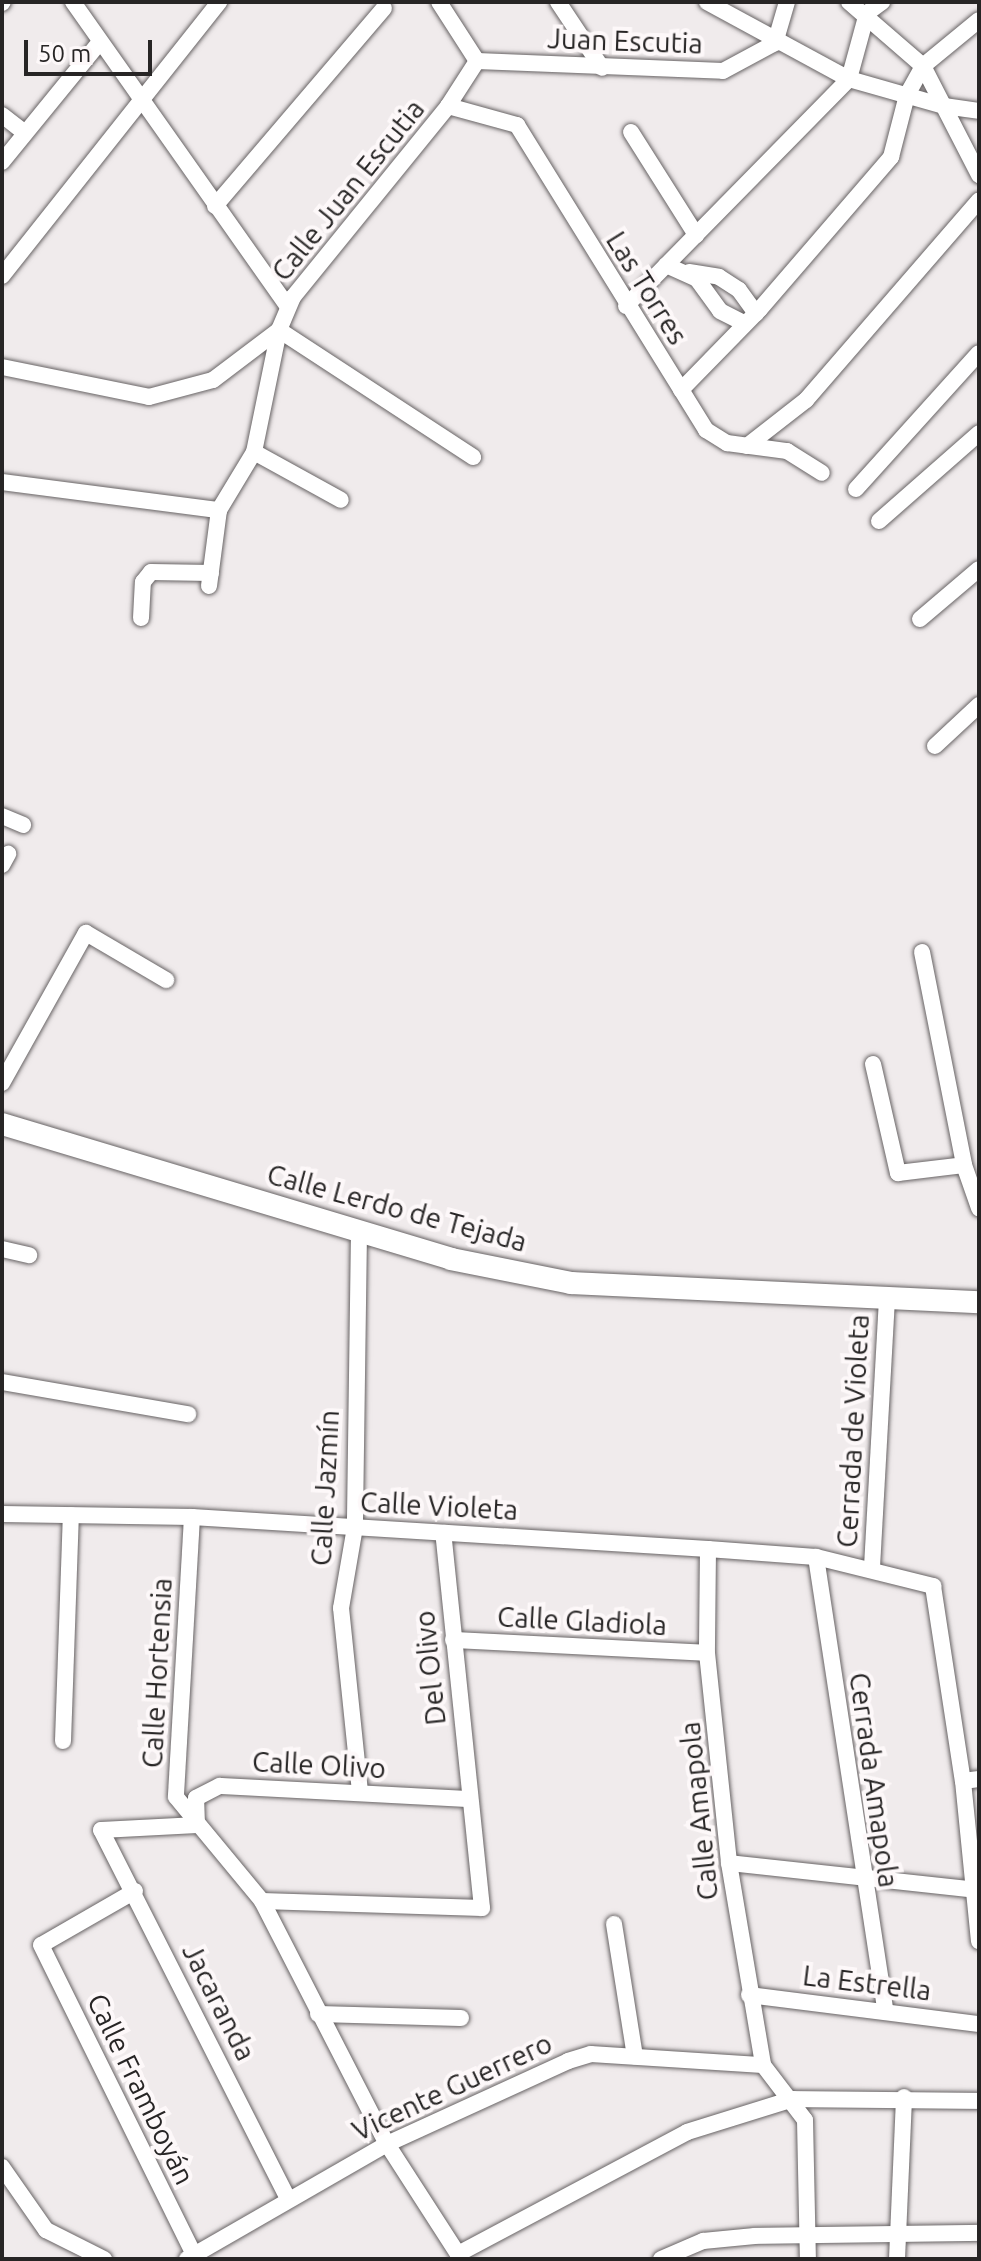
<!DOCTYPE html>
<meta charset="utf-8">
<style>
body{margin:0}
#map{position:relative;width:981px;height:2261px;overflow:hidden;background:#f0ebec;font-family:Ubuntu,sans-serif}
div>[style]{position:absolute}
.roads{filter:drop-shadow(0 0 2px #676364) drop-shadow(0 0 2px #676364)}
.street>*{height:16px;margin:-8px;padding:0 8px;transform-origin:8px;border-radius:8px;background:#fff}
.secondary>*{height:22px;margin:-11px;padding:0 11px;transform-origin:11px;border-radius:11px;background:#fff}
span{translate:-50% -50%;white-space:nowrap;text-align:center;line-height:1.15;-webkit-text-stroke:8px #fdf8f9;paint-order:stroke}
.street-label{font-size:28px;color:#272525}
.frame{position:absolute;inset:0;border:4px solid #272525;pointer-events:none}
.scale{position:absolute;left:24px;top:40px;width:128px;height:36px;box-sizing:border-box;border:4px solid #272525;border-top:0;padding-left:10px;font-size:24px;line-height:28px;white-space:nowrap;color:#272525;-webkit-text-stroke:6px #fdf8f9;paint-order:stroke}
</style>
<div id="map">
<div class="roads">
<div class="street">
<i style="left:73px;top:2px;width:373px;rotate:54.8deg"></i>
<i style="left:439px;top:2px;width:70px;rotate:57.2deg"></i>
<i style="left:558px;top:2px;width:79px;rotate:56.3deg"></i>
<i style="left:707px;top:2px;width:162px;rotate:28.5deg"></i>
<i style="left:849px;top:79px;width:99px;rotate:15.9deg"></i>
<i style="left:944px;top:106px;width:35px;rotate:8deg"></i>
<i style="left:849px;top:2px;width:98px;rotate:40.9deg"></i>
<i style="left:923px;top:66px;width:123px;rotate:62.8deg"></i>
<i style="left:2px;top:3px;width:1px;rotate:-45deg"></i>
<i style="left:448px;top:106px;width:72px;rotate:15.4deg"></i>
<i style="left:517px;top:125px;width:359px;rotate:58.2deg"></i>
<i style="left:706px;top:430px;width:25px;rotate:32deg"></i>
<i style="left:727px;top:443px;width:61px;rotate:7.6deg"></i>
<i style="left:787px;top:451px;width:41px;rotate:32.2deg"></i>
<i style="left:2px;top:115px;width:29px;rotate:38deg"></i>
<i style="left:631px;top:132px;width:122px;rotate:57.7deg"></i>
<i style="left:2px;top:162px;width:154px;rotate:-50.8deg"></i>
<i style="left:215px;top:206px;width:260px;rotate:-49.5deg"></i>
<i style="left:666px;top:265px;width:34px;rotate:24deg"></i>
<i style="left:697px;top:279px;width:39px;rotate:54deg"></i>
<i style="left:720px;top:311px;width:28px;rotate:27deg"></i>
<i style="left:689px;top:272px;width:30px;rotate:9deg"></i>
<i style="left:719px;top:277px;width:24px;rotate:33deg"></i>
<i style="left:739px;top:290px;width:29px;rotate:54deg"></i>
<i style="left:2px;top:276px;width:350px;rotate:-51.6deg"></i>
<i style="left:626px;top:306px;width:318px;rotate:-45.5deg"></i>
<i style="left:849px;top:79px;width:68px;rotate:-74.7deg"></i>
<i style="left:867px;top:13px;width:19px;rotate:-36deg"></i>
<i style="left:2px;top:367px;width:150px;rotate:11.5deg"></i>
<i style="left:149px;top:397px;width:66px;rotate:-14.9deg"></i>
<i style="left:213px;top:380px;width:83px;rotate:-37.1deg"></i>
<i style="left:279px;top:330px;width:232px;rotate:33.2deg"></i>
<i style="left:681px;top:390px;width:113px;rotate:-45.7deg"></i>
<i style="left:760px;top:309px;width:201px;rotate:-49.2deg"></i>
<i style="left:891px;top:157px;width:64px;rotate:-75.5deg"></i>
<i style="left:907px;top:95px;width:33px;rotate:-61deg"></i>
<i style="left:923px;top:66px;width:72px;rotate:-39.4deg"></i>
<i style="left:747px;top:446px;width:75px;rotate:-37.9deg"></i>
<i style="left:806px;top:400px;width:264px;rotate:-49.1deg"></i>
<i style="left:254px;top:452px;width:99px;rotate:28.9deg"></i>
<i style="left:2px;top:482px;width:219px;rotate:7.4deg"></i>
<i style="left:856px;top:489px;width:183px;rotate:-47.9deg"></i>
<i style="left:879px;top:521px;width:133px;rotate:-41.3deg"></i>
<i style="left:209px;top:586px;width:77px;rotate:-82.5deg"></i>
<i style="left:219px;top:510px;width:68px;rotate:-58.9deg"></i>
<i style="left:254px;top:452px;width:125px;rotate:-78.4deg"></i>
<i style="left:279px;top:330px;width:36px;rotate:-67deg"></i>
<i style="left:293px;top:297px;width:246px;rotate:-50.9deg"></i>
<i style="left:448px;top:106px;width:54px;rotate:-57.2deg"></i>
<i style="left:477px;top:61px;width:246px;rotate:2.3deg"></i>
<i style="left:723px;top:71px;width:59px;rotate:-28.3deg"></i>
<i style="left:775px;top:43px;width:43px;rotate:-73.7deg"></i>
<i style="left:141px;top:618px;width:36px;rotate:-87deg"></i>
<i style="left:143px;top:582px;width:13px;rotate:-51deg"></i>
<i style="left:151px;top:572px;width:60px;rotate:1deg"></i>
<i style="left:920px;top:619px;width:77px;rotate:-40.3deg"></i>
<i style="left:935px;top:746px;width:60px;rotate:-43deg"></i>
<i style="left:2px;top:816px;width:23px;rotate:23deg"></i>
<i style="left:2px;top:865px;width:13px;rotate:-61deg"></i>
<i style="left:922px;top:952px;width:217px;rotate:78.8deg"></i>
<i style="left:964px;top:1165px;width:46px;rotate:70.8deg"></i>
<i style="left:873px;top:1064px;width:112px;rotate:77.1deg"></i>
<i style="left:898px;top:1173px;width:66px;rotate:-6.9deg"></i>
<i style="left:2px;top:1083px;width:172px;rotate:-60.8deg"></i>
<i style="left:86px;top:933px;width:93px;rotate:30.4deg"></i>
<i style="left:359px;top:1232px;width:295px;rotate:90.8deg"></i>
<i style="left:355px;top:1527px;width:82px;rotate:99.8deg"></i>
<i style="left:341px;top:1608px;width:186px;rotate:84.1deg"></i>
<i style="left:2px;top:1249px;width:28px;rotate:13deg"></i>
<i style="left:2px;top:1382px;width:189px;rotate:9.8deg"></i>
<i style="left:2px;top:1514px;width:190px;rotate:0.9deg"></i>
<i style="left:192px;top:1517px;width:517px;rotate:3.55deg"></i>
<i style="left:708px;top:1549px;width:108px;rotate:4.2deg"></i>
<i style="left:816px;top:1557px;width:121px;rotate:13.9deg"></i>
<i style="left:933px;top:1586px;width:197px;rotate:81.3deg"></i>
<i style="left:963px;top:1781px;width:161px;rotate:84.3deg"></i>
<i style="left:192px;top:1517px;width:280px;rotate:93.3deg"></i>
<i style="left:176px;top:1797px;width:135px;rotate:50.4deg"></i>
<i style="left:262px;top:1901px;width:273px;rotate:62.8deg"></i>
<i style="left:387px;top:2144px;width:137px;rotate:57.2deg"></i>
<i style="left:708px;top:1549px;width:104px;rotate:90.6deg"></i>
<i style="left:707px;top:1653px;width:211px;rotate:84deg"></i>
<i style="left:729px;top:1863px;width:205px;rotate:80.4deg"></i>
<i style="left:763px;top:2065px;width:69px;rotate:52.6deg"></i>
<i style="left:805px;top:2120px;width:139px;rotate:88.8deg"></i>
<i style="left:816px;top:1557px;width:458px;rotate:81.3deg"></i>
<i style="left:872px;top:1567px;width:269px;rotate:-86.8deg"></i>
<i style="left:453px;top:1640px;width:254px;rotate:2.9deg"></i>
<i style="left:63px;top:1741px;width:226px;rotate:-88deg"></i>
<i style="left:963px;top:1781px;width:16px;rotate:-7deg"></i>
<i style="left:197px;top:1825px;width:96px;rotate:177deg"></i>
<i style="left:101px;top:1830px;width:413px;rotate:63.1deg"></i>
<i style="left:197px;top:1825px;width:27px;rotate:-92deg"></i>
<i style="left:196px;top:1798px;width:27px;rotate:-27deg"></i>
<i style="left:220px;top:1786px;width:249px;rotate:3deg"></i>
<i style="left:729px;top:1863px;width:251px;rotate:6.2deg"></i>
<i style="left:135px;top:1891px;width:108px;rotate:150.1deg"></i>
<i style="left:41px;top:1945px;width:346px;rotate:63.7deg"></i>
<i style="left:262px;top:1901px;width:220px;rotate:1.8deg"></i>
<i style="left:482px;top:1908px;width:377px;rotate:-95.9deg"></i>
<i style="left:614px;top:1924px;width:134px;rotate:81deg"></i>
<i style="left:749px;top:1995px;width:232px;rotate:7.2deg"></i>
<i style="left:318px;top:2014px;width:143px;rotate:1.6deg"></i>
<i style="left:2px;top:2167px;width:77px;rotate:55.1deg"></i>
<i style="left:46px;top:2230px;width:65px;rotate:26.6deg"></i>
<i style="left:458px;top:2254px;width:259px;rotate:-28deg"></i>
<i style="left:687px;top:2132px;width:111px;rotate:-17.3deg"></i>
<i style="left:793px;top:2099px;width:186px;rotate:0.6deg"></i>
<i style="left:187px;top:2259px;width:231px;rotate:-29.9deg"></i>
<i style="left:387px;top:2144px;width:199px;rotate:-24.6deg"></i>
<i style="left:568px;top:2061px;width:24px;rotate:-17deg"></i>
<i style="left:591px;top:2054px;width:172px;rotate:3.7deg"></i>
<i style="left:661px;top:2259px;width:46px;rotate:-23.2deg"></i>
<i style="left:703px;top:2241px;width:52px;rotate:-5.5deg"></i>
<i style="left:755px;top:2236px;width:224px;rotate:-0.8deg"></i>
<i style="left:897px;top:2259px;width:162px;rotate:-87.5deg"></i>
</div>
<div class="secondary">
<i style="left:2px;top:1124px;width:469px;rotate:16.7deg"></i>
<i style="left:451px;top:1259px;width:122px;rotate:11.3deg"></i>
<i style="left:571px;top:1283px;width:408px;rotate:2.7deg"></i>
</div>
</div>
<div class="street-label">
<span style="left:625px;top:41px;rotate:2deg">Juan Escutia</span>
<span style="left:348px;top:190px;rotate:-51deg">Calle Juan Escutia</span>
<span style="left:647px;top:288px;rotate:58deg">Las Torres</span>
<span style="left:397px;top:1208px;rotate:15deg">Calle Lerdo de Tejada</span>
<span style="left:853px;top:1431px;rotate:-87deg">Cerrada de Violeta</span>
<span style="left:325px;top:1488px;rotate:-87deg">Calle Jazmín</span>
<span style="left:439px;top:1506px;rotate:3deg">Calle Violeta</span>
<span style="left:582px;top:1621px;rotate:3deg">Calle Gladiola</span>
<span style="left:430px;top:1668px;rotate:-96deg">Del Olivo</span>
<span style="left:157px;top:1673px;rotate:-87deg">Calle Hortensia</span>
<span style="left:319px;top:1765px;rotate:3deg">Calle Olivo</span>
<span style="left:874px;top:1780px;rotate:82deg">Cerrada Amapola</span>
<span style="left:699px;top:1811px;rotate:-96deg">Calle Amapola</span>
<span style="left:867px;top:1983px;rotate:7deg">La Estrella</span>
<span style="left:219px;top:2002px;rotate:63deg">Jacaranda</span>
<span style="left:452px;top:2087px;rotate:-25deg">Vicente Guerrero</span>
<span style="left:141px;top:2089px;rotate:64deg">Calle Framboyán</span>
</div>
<div class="frame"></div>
<div class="scale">50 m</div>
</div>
